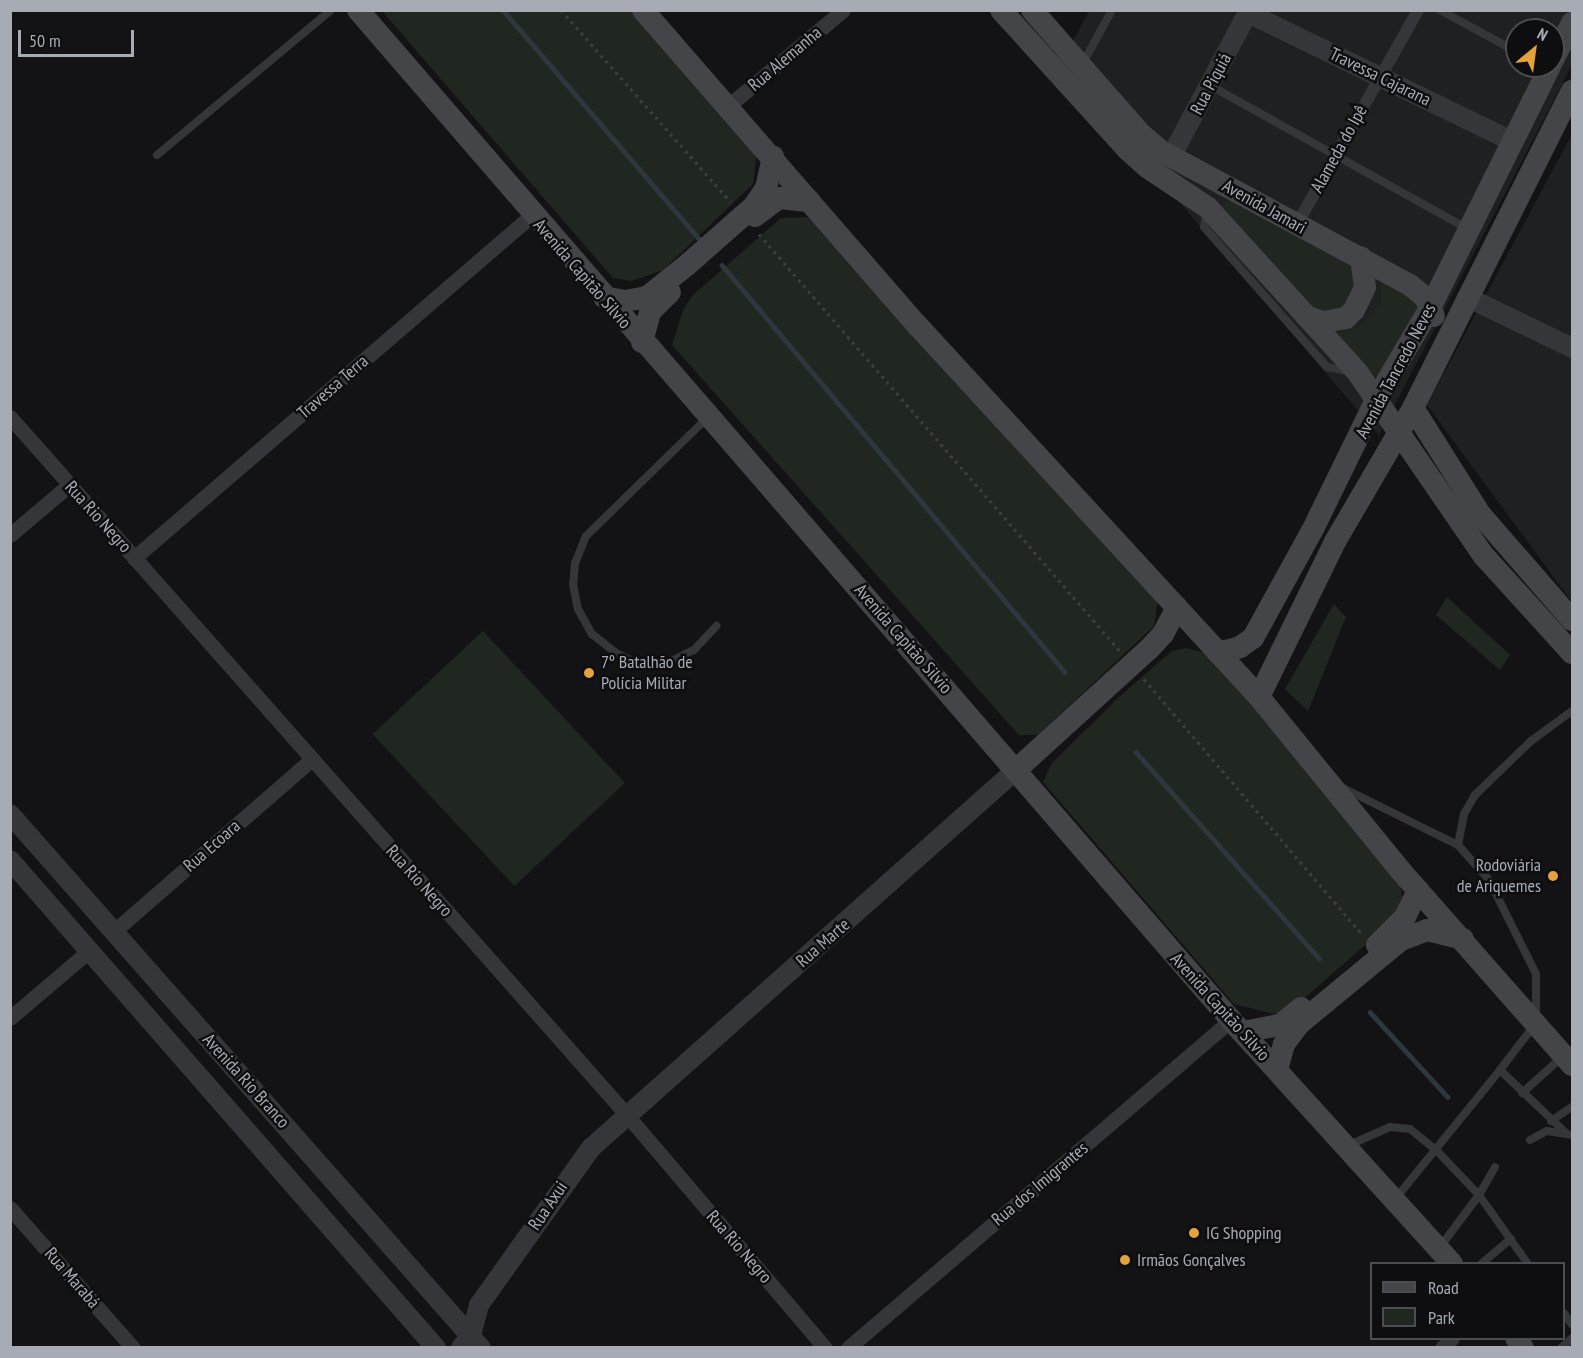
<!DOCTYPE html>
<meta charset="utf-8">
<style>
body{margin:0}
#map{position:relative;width:1583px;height:1358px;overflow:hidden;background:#131315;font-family:"PT Sans Narrow",sans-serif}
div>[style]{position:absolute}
.built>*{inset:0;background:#1f2022}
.green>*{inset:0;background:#202720;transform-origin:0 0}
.stream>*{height:4.5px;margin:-2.25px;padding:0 2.25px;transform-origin:2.25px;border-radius:2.25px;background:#2e373d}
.path>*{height:3px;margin-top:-1.5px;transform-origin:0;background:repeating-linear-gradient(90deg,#3b3d40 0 3px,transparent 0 7.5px)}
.service>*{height:8px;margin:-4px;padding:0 4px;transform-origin:4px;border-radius:4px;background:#35363a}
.pedestrian>*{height:12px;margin:-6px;padding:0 6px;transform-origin:6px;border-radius:6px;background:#35363a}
.minor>*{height:15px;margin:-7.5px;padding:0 7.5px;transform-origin:7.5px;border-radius:7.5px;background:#35363a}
.tertiary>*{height:20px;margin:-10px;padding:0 10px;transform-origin:10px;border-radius:10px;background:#35363a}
.secondary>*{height:22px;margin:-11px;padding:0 11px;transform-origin:11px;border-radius:11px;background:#434549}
.dots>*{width:16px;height:16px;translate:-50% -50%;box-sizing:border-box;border:3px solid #0e0e10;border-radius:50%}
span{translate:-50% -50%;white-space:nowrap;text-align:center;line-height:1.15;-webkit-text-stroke:5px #0e0e10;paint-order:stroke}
.street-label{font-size:18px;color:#a6abb4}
.poi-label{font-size:18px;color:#a6abb4}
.left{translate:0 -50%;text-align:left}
.right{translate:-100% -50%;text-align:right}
.frame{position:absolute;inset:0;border:12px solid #a6abb4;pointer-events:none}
.legend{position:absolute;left:1370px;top:1262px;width:195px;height:78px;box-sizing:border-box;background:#0e0e10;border:2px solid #4b4d52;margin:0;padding:8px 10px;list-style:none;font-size:18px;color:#a6abb4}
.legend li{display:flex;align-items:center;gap:12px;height:30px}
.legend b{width:30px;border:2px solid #4b4d52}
.north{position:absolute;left:1505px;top:18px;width:60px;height:60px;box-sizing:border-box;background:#0e0e10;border:2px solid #4b4d52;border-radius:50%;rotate:29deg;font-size:16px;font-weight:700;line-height:24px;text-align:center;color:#a6abb4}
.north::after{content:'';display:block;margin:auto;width:21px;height:27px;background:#e4a23c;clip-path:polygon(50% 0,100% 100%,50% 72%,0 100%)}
.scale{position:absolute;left:18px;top:30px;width:116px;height:27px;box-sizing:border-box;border:3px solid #a6abb4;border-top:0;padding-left:8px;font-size:18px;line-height:21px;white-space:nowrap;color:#a6abb4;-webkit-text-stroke:4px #0e0e10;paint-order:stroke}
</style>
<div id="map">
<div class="built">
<i style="clip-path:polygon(evenodd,1089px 11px,1572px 11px,1572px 65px,1379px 435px,1061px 64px,1089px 11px,1517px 30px,1553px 30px,1553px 66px,1517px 66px,1517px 30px)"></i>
<i style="clip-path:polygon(1572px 134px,1572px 602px,1427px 405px)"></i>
</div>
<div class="green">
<i style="clip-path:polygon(382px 11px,635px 11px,757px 151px,753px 184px,663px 270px,631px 281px,613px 278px)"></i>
<i style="clip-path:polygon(1231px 196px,1358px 269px,1361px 286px,1339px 314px,1313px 312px,1221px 206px)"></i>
<i style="clip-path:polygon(814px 217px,1158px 600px,1154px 626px,1038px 735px,1019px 735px,672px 345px,684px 308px,693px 295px,781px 218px)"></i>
<i style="clip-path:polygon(1381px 278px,1431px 301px,1388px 387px,1332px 334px,1355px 328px,1372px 316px,1381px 302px)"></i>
<i style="clip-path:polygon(1447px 597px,1510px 655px,1500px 670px,1436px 615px)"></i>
<i style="clip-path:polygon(1334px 604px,1346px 617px,1308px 711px,1285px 689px)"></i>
<i style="left:483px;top:631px;width:208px;height:151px;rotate:47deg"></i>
<i style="clip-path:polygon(1186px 648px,1206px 653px,1399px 873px,1402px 897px,1393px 921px,1294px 1007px,1274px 1014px,1234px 1004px,1043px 782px,1052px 763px,1119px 697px,1172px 651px)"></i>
</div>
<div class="stream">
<i style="left:503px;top:10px;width:306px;rotate:49.4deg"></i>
<i style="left:722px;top:265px;width:532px;rotate:49.88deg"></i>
<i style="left:1136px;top:752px;width:276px;rotate:48.4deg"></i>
<i style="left:1370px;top:1012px;width:115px;rotate:47.5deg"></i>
</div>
<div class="path">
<i style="left:561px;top:10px;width:256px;rotate:48.5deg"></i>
<i style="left:759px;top:234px;width:552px;rotate:49.12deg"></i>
<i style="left:1144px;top:679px;width:335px;rotate:49.5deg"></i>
</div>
<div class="service">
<i style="left:1440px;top:10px;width:88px;rotate:28.6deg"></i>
<i style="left:1083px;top:63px;width:60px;rotate:-61.3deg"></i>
<i style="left:1211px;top:86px;width:292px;rotate:29.1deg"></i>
<i style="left:157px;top:155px;width:226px;rotate:-39.8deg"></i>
<i style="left:1207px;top:212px;width:15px;rotate:101deg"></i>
<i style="left:1204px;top:227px;width:186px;rotate:48.7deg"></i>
<i style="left:1327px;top:367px;width:20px;rotate:11deg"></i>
<i style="left:707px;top:418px;width:169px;rotate:135.7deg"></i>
<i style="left:586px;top:536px;width:29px;rotate:112deg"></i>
<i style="left:575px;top:563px;width:21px;rotate:95deg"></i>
<i style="left:573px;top:584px;width:25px;rotate:79deg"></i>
<i style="left:578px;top:609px;width:29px;rotate:61deg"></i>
<i style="left:592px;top:634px;width:33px;rotate:38deg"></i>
<i style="left:618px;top:654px;width:28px;rotate:26deg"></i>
<i style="left:643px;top:666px;width:24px;rotate:-7deg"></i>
<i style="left:667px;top:663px;width:30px;rotate:-26deg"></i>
<i style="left:694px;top:650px;width:33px;rotate:-47deg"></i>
<i style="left:1341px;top:787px;width:131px;rotate:26.4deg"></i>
<i style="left:1458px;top:845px;width:47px;rotate:48.5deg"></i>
<i style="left:1489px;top:880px;width:105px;rotate:63.4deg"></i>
<i style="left:1536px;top:974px;width:49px;rotate:90deg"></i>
<i style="left:1536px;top:1023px;width:59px;rotate:127.5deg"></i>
<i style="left:1458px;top:845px;width:32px;rotate:-79deg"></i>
<i style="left:1464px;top:814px;width:22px;rotate:-60deg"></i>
<i style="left:1475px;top:795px;width:78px;rotate:-44deg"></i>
<i style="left:1531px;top:741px;width:51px;rotate:-36.2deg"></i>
<i style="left:1522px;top:1093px;width:52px;rotate:-41.9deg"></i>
<i style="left:1551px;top:1121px;width:25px;rotate:-34deg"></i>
<i style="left:1530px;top:1140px;width:19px;rotate:-28deg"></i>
<i style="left:1547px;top:1131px;width:25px;rotate:9deg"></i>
<i style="left:1347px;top:1146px;width:47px;rotate:-23.8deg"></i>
<i style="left:1390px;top:1127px;width:20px;rotate:6deg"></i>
<i style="left:1410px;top:1129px;width:36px;rotate:39deg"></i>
<i style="left:1438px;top:1152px;width:59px;rotate:46.4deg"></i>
<i style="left:1479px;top:1195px;width:85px;rotate:54.6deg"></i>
<i style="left:1396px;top:1198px;width:165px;rotate:-50.9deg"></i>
<i style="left:1500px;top:1070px;width:91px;rotate:43.7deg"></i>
<i style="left:1440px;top:1247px;width:65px;rotate:-53.1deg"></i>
<i style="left:1479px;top:1195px;width:32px;rotate:-60deg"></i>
<i style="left:1481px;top:1264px;width:39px;rotate:-40deg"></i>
<i style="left:1564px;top:1313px;width:14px;rotate:56deg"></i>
<i style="left:1561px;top:1348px;width:15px;rotate:-42deg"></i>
</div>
<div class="pedestrian">
<i style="left:1296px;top:226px;width:248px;rotate:-60.5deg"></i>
</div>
<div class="minor">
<i style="left:727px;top:107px;width:151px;rotate:-39.9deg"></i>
<i style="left:10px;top:417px;width:930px;rotate:48.53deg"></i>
<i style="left:626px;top:1114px;width:307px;rotate:49.6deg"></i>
<i style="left:10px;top:535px;width:77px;rotate:-40.3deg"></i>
<i style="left:134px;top:558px;width:525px;rotate:-40.76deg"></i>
<i style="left:113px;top:932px;width:262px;rotate:-41deg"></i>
<i style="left:10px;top:1018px;width:105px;rotate:-40.4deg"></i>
<i style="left:10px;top:1208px;width:186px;rotate:48.7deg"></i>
<i style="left:848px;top:1348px;width:504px;rotate:-40.58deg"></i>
<i style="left:1442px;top:1348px;width:14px;rotate:-45deg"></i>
</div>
<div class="tertiary">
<i style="left:1248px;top:13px;width:293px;rotate:25.9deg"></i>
<i style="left:1171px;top:157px;width:166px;rotate:-62deg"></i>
<i style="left:1467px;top:297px;width:117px;rotate:25.9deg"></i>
<i style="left:10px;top:814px;width:712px;rotate:48.59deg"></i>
<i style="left:10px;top:860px;width:648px;rotate:48.88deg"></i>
<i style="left:461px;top:1348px;width:16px;rotate:-52deg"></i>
<i style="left:471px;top:1335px;width:31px;rotate:-75deg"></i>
<i style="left:479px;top:1305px;width:193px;rotate:-54.5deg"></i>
<i style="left:591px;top:1148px;width:570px;rotate:-41.66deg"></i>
</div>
<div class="secondary">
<i style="left:358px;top:10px;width:1335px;rotate:49.16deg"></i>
<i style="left:1231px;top:1020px;width:329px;rotate:47.8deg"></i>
<i style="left:643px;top:10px;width:419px;rotate:49deg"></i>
<i style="left:918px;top:326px;width:504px;rotate:47.41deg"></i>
<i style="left:1259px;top:697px;width:223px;rotate:50.8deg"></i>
<i style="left:1400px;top:870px;width:260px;rotate:48.6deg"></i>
<i style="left:1001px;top:10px;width:188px;rotate:47.8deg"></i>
<i style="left:1127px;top:149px;width:27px;rotate:42deg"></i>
<i style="left:1147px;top:167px;width:73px;rotate:33.9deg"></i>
<i style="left:1208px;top:208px;width:223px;rotate:47.7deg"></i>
<i style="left:1358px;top:373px;width:222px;rotate:55.5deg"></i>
<i style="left:1484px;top:556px;width:131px;rotate:47.8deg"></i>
<i style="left:1032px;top:10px;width:167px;rotate:48.7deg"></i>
<i style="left:1142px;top:135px;width:25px;rotate:40deg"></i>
<i style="left:1161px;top:151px;width:283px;rotate:28.3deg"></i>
<i style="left:1410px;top:285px;width:19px;rotate:39deg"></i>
<i style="left:1425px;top:297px;width:21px;rotate:65deg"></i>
<i style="left:1553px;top:60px;width:42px;rotate:-62.8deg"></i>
<i style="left:755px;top:216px;width:30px;rotate:-37deg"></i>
<i style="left:779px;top:198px;width:31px;rotate:6deg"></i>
<i style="left:604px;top:297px;width:21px;rotate:11deg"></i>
<i style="left:625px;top:301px;width:22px;rotate:-10deg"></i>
<i style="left:647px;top:297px;width:51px;rotate:-38.7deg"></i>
<i style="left:687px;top:265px;width:89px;rotate:-41.4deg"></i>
<i style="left:754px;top:206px;width:22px;rotate:-56deg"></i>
<i style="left:766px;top:188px;width:32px;rotate:-77deg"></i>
<i style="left:1307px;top:317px;width:18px;rotate:16deg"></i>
<i style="left:1324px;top:322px;width:22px;rotate:-10deg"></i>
<i style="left:1346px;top:318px;width:11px;rotate:-45deg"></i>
<i style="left:1354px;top:310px;width:25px;rotate:-64deg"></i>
<i style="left:1365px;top:287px;width:30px;rotate:-98deg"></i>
<i style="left:642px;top:342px;width:31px;rotate:-75deg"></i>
<i style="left:650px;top:312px;width:28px;rotate:-45deg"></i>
<i style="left:1413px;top:408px;width:125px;rotate:57.7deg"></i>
<i style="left:1480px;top:514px;width:140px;rotate:49deg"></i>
<i style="left:1218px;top:653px;width:23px;rotate:-15deg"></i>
<i style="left:1240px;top:647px;width:16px;rotate:-35deg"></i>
<i style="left:1253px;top:638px;width:127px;rotate:-61.2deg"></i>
<i style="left:1314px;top:527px;width:144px;rotate:-64deg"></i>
<i style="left:1377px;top:398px;width:104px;rotate:-59.5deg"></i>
<i style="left:1430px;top:308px;width:270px;rotate:-63.6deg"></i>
<i style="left:1259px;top:697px;width:175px;rotate:-63.9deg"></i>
<i style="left:1336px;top:540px;width:153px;rotate:-59.7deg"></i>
<i style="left:1413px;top:408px;width:355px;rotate:-63.4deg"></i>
<i style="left:1017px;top:769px;width:180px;rotate:-42.3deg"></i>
<i style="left:1150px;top:648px;width:19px;rotate:-47deg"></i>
<i style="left:1163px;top:634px;width:30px;rotate:-62deg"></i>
<i style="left:1377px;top:945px;width:40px;rotate:-45deg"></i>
<i style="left:1405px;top:917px;width:30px;rotate:-64deg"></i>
<i style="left:1243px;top:1032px;width:38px;rotate:-11deg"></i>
<i style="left:1280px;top:1025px;width:27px;rotate:-39deg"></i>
<i style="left:1277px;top:1070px;width:27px;rotate:-75deg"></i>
<i style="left:1284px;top:1044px;width:25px;rotate:-53deg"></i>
<i style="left:1299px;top:1024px;width:132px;rotate:-39.5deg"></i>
<i style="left:1401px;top:940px;width:28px;rotate:-21deg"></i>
<i style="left:1427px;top:930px;width:37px;rotate:14deg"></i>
<i style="left:1516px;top:1338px;width:12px;rotate:55deg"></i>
</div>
<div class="dots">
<i style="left:589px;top:673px;background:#e4a23c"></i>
<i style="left:1553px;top:876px;background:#e4a23c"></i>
<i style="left:1194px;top:1233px;background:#e4a23c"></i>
<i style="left:1125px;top:1260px;background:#e4a23c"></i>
</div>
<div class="street-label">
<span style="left:785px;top:59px;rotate:-40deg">Rua Alemanha</span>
<span style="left:1380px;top:77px;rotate:26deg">Travessa Cajarana</span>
<span style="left:1211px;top:84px;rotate:-62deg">Rua Piquiá</span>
<span style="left:1339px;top:149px;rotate:-61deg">Alameda do Ipê</span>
<span style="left:1264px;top:207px;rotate:29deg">Avenida Jamari</span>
<span style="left:582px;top:274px;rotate:49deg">Avenida Capitão Silvio</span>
<span style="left:1396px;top:371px;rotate:-62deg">Avenida Tancredo Neves</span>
<span style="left:333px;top:387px;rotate:-41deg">Travessa Terra</span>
<span style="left:98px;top:517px;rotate:48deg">Rua Rio Negro</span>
<span style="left:903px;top:639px;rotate:49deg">Avenida Capitão Silvio</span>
<span style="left:212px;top:846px;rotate:-41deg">Rua Ecoara</span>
<span style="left:419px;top:881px;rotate:48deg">Rua Rio Negro</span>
<span style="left:823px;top:943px;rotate:-41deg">Rua Marte</span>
<span style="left:1220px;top:1007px;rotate:48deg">Avenida Capitão Silvio</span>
<span style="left:246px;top:1081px;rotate:48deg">Avenida Rio Branco</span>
<span style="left:1040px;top:1184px;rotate:-40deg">Rua dos Imigrantes</span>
<span style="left:548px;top:1206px;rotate:-56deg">Rua Axui</span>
<span style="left:739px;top:1247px;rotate:49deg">Rua Rio Negro</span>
<span style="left:72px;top:1278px;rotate:49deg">Rua Marabá</span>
</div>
<div class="poi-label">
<span class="left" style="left:601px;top:673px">7º Batalhão de<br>Polícia Militar</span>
<span class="right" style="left:1541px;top:876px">Rodoviária<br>de Ariquemes</span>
<span class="left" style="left:1206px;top:1233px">IG Shopping</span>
<span class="left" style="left:1137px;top:1260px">Irmãos Gonçalves</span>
</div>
<div class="frame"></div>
<ul class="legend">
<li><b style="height:8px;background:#434549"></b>Road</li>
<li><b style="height:16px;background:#202720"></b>Park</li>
</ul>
<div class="north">N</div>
<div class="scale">50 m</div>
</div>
